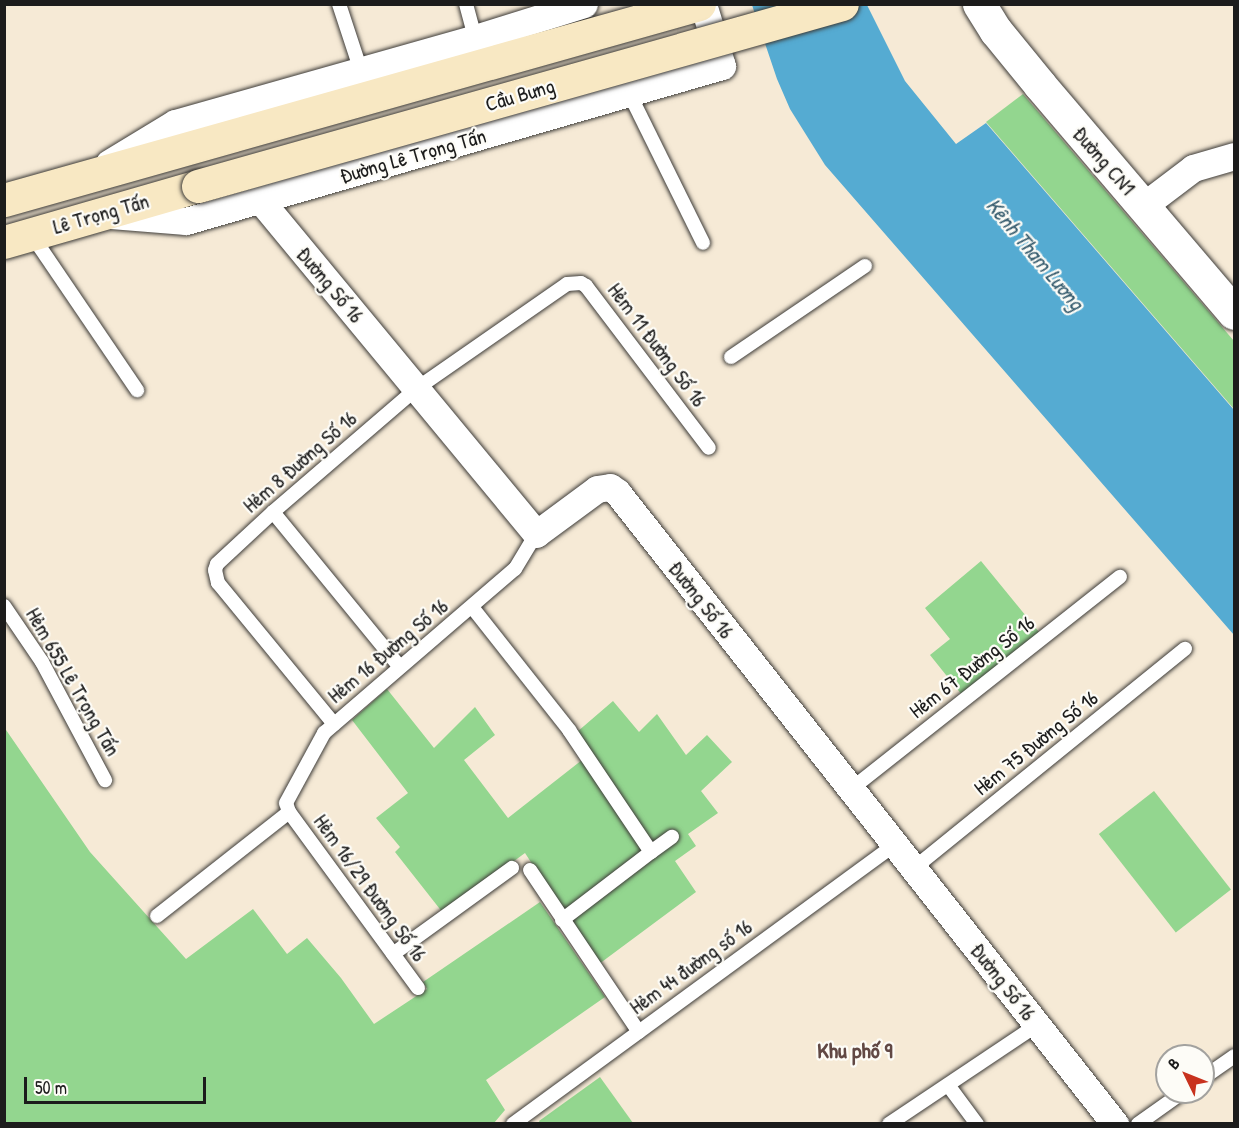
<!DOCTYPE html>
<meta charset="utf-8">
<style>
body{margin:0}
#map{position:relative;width:1239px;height:1128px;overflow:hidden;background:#f6ead6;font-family:"Patrick Hand",sans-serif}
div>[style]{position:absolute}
.green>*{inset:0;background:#93d68f;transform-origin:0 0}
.water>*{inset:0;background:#55abd2}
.roads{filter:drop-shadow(0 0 2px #3d3b38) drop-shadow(0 0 2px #3d3b38)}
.service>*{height:14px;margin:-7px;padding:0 7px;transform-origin:7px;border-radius:7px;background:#fff}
.minor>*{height:27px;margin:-13.5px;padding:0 13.5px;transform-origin:13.5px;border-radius:13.5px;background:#fff}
.tertiary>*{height:33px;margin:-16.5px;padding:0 16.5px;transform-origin:16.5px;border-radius:16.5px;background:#fff}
.secondary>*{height:33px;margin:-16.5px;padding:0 16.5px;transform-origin:16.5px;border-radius:16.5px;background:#f8e8c3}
.bridges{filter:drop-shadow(0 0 2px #3d3b38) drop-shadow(0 0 2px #3d3b38)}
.secondary-bridge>*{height:33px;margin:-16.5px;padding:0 16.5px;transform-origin:16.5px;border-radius:16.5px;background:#f8e8c3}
span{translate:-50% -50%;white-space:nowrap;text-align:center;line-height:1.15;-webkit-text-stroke:4.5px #fdfcf7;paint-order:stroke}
.street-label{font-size:21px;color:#1c1c1c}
.water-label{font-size:22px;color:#365c6e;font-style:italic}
.neighbourhood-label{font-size:22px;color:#614844;font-weight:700}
.frame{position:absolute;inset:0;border:6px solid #1c1c1c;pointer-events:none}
.north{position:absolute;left:1155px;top:1044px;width:60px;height:60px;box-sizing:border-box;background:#fdfcf7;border:2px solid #a3a29f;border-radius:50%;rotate:313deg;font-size:16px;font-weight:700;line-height:24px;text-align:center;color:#1c1c1c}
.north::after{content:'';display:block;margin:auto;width:21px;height:27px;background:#c8321e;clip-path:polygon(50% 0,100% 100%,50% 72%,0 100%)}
.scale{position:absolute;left:24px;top:1077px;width:182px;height:27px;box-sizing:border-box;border:3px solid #1c1c1c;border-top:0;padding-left:8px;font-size:18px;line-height:21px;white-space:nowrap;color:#1c1c1c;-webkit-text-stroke:4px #fdfcf7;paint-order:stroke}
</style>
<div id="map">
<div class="green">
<i style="clip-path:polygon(1023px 94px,1234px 341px,1234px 409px,986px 122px)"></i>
<i style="clip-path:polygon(981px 561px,1039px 632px,962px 695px,930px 655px,950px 639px,925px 608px)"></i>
<i style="clip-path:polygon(387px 689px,434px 748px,475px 707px,495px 735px,464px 760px,508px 818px,582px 760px,644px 851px,564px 913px,525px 853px,443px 913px,395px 852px,400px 847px,376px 818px,408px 793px,352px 720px)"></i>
<i style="clip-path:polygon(613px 701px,639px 732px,657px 714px,686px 755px,707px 735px,732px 762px,701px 791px,718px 813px,688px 834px,696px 846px,675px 861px,696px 892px,599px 964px,572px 921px,678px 840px,671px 830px,653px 844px,577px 732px)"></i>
<i style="clip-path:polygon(4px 727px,90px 852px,186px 959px,253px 909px,287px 954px,307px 938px,341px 978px,374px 1024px,427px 989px,423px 982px,540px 902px,605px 997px,486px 1080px,505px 1110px,494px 1123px,7px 1123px,4px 1121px)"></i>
<i style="left:1154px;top:791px;width:125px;height:70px;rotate:52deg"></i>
<i style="clip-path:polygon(600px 1077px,633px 1123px,540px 1123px,539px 1121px)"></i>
</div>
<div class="water">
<i style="clip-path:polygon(752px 5px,867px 5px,905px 81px,956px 144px,986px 123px,1234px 410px,1234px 635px,825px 165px,790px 109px,777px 79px)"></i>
</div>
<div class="roads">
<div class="service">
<i style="left:339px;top:4px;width:71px;rotate:71.8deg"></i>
<i style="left:466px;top:4px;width:35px;rotate:75deg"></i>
<i style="left:629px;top:93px;width:167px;rotate:63.7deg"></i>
<i style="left:31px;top:234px;width:189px;rotate:55.8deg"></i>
<i style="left:731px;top:357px;width:162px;rotate:-34.2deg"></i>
<i style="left:273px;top:512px;width:200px;rotate:50.7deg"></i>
<i style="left:4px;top:606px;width:68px;rotate:55.8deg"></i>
<i style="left:42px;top:662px;width:134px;rotate:61.9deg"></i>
<i style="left:472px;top:607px;width:157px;rotate:51.7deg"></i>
<i style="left:569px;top:730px;width:147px;rotate:56.1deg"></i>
<i style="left:651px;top:852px;width:112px;rotate:142.6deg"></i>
<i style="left:334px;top:724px;width:183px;rotate:-129.4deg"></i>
<i style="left:218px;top:583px;width:13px;rotate:-103deg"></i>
<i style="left:215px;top:570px;width:6px;rotate:-72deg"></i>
<i style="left:217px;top:564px;width:76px;rotate:-42.9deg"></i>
<i style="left:273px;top:512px;width:189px;rotate:-40.7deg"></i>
<i style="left:416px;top:389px;width:184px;rotate:-34.8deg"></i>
<i style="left:567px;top:284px;width:14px;rotate:-4deg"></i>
<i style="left:581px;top:283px;width:6px;rotate:31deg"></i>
<i style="left:586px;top:286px;width:203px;rotate:52.8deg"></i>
<i style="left:850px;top:790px;width:344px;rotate:-38.3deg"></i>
<i style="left:651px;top:852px;width:26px;rotate:-36deg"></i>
<i style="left:913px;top:869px;width:350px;rotate:-39deg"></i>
<i style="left:530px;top:870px;width:195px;rotate:56.1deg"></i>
<i style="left:157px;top:916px;width:168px;rotate:-38.2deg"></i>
<i style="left:393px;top:954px;width:147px;rotate:-35.9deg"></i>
<i style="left:418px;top:988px;width:218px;rotate:-126.2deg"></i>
<i style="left:289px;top:812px;width:9px;rotate:-108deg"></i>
<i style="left:286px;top:803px;width:80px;rotate:-61.5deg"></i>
<i style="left:324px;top:733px;width:252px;rotate:-40.7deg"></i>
<i style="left:515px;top:569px;width:41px;rotate:-59deg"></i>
<i style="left:1203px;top:1078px;width:38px;rotate:-35deg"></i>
<i style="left:948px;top:1085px;width:49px;rotate:53.4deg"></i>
<i style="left:513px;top:1124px;width:472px;rotate:-36.2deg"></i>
<i style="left:889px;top:1124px;width:178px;rotate:-33.8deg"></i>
<i style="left:1138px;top:1124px;width:55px;rotate:-35.4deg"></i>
</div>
<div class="minor">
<i style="left:109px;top:163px;width:77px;rotate:-31.2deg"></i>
<i style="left:175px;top:123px;width:312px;rotate:-15.8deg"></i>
<i style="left:475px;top:38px;width:114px;rotate:-17.3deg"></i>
<i style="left:261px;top:201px;width:432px;rotate:50.4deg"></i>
<i style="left:536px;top:534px;width:76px;rotate:-36.4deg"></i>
<i style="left:597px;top:489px;width:13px;rotate:-9deg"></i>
<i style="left:610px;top:487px;width:9px;rotate:36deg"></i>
<i style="left:617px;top:492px;width:805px;rotate:51.76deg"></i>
<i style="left:1143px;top:206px;width:63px;rotate:-37.2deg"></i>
<i style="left:1193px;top:168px;width:43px;rotate:-16.3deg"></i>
<i style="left:111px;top:215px;width:75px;rotate:4.6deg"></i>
<i style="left:186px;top:221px;width:558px;rotate:-16.13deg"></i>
<i style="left:722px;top:66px;width:65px;rotate:-107deg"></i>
</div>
<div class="tertiary">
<i style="left:979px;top:4px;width:32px;rotate:58deg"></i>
<i style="left:996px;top:31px;width:70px;rotate:50.8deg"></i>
<i style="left:1040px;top:85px;width:299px;rotate:49.6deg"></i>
</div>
<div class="secondary">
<i style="left:4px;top:200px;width:722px;rotate:-15.75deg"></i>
<i style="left:4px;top:242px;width:202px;rotate:-16.1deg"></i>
</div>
</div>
<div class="bridges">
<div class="secondary-bridge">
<i style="left:198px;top:186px;width:669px;rotate:-15.78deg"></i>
</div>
</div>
<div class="street-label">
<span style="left:520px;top:95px;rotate:-16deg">Cầu Bưng</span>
<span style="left:413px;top:156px;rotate:-16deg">Đường Lê Trọng Tấn</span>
<span style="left:1104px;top:161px;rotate:49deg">Đường CN1</span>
<span style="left:101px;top:214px;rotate:-16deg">Lê Trọng Tấn</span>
<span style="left:330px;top:285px;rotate:50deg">Đường Số 16</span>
<span style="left:657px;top:345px;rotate:53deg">Hẻm 11 Đường Số 16</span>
<span style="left:300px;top:462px;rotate:-41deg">Hẻm 8 Đường Số 16</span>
<span style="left:701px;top:600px;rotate:52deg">Đường Số 16</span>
<span style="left:388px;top:651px;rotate:-40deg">Hẻm 16 Đường Số 16</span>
<span style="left:972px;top:667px;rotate:-38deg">Hẻm 67 Đường Số 16</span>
<span style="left:73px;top:682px;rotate:60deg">Hẻm 655 Lê Trọng Tấn</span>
<span style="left:1036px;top:743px;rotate:-39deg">Hẻm 75 Đường Số 16</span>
<span style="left:370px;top:888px;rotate:54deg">Hẻm 16/29 Đường Số 16</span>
<span style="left:691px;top:967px;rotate:-36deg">Hẻm 44 đường số 16</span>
<span style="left:1003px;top:982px;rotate:52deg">Đường Số 16</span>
</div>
<div class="water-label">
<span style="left:1035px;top:254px;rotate:50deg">Kênh Tham Lương</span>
</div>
<div class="neighbourhood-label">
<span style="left:855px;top:1051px">Khu phố 9</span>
</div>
<div class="frame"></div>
<div class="north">B</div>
<div class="scale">50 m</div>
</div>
